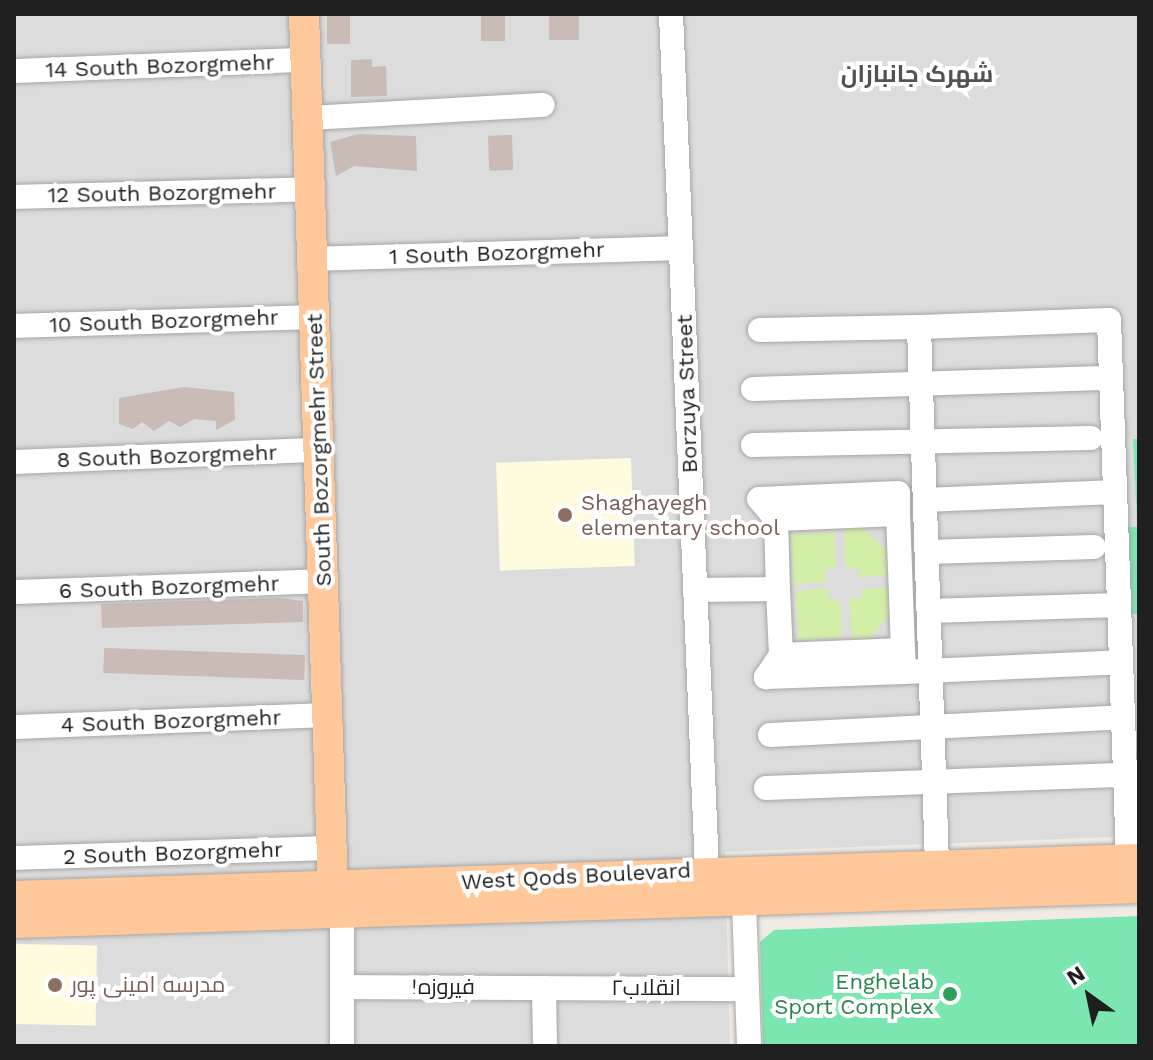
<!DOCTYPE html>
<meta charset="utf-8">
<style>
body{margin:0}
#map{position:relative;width:1153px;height:1060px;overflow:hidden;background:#f1ebe4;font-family:"Work Sans",Cairo,sans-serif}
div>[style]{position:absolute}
.residential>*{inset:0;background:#dddcdc}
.education>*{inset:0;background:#fffbdf;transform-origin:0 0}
.grass>*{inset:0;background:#d2eea7}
.pitch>*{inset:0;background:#7ce6b0}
.building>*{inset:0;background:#c9bcb7;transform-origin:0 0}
.roads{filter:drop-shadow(0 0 2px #a6a6a6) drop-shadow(0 0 2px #a6a6a6)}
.minor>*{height:24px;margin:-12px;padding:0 12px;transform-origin:12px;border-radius:12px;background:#fff}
.major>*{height:30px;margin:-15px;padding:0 15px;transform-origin:15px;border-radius:15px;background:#ffc89b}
.dots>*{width:22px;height:22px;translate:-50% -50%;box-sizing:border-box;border:4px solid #fff;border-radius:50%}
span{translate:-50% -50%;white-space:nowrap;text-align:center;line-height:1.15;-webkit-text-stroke:8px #fff;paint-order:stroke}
.street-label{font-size:22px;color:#1f1f1f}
.education-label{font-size:22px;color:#785e54}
.left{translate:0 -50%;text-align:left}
.leisure-label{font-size:22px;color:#27864d}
.right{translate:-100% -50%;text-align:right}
.neighbourhood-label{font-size:24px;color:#525252;font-weight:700}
.frame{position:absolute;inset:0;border:16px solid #1f1f1f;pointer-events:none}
.north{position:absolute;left:1049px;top:956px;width:80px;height:80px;-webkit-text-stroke:6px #fff;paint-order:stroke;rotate:327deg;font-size:22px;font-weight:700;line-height:32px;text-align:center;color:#1f1f1f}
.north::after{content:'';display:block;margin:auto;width:28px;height:36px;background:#1f1f1f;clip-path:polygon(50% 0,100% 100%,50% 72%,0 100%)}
</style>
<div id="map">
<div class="residential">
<i style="clip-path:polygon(14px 14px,1139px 14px,1139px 836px,725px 852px,730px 1046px,14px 1046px)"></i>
</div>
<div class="education">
<i style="left:631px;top:458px;width:108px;height:135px;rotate:88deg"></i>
<i style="left:14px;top:944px;width:83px;height:80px;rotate:1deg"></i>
</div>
<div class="grass">
<i style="clip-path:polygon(860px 526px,889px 552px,891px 575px,860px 577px,859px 568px,846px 569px,844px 527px)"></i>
<i style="clip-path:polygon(834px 532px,836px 568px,825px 569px,826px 582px,794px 584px,790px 535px)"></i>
<i style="clip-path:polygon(893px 587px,894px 610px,869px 639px,852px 640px,849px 599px,862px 598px,862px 589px)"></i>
<i style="clip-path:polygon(828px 588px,829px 601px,840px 600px,842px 637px,799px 640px,796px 591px)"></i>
</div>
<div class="pitch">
<i style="clip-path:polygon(1133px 439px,1139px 439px,1139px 520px,1137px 520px)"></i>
<i style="clip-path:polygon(1127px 527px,1139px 527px,1139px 614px,1130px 614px)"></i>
<i style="clip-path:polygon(1139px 916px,1139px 1046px,763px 1046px,760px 942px,774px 930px)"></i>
</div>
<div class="building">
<i style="left:327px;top:14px;width:23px;height:30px"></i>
<i style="left:481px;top:14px;width:24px;height:27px"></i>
<i style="left:549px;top:14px;width:30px;height:26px"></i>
<i style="clip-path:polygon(372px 59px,372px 67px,386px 66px,387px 96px,351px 97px,351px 60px)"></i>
<i style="clip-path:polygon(358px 134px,416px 136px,417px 171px,354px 166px,336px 176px,330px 142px)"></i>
<i style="left:512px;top:135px;width:35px;height:24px;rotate:88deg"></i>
<i style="clip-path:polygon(183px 387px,234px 392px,235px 420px,216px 430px,216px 421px,194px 419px,180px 427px,169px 421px,154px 431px,142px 422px,133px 429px,119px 424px,119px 398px)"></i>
<i style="clip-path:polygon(280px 598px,303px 601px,303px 622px,102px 628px,101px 604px)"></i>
<i style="left:305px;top:655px;width:25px;height:201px;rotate:92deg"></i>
</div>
<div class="roads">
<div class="minor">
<i style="left:671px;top:14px;width:857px;rotate:87.59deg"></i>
<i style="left:14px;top:71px;width:292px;rotate:-2.2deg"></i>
<i style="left:308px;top:118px;width:235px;rotate:-3.2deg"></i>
<i style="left:14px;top:197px;width:296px;rotate:-1.5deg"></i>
<i style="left:312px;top:259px;width:369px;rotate:-1.7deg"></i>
<i style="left:14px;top:326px;width:300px;rotate:-1.7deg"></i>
<i style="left:760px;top:330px;width:159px;rotate:-1.1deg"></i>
<i style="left:753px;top:389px;width:358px;rotate:-1.8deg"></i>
<i style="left:753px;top:445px;width:338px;rotate:-1.2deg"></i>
<i style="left:14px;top:462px;width:305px;rotate:-2.3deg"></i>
<i style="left:925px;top:500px;width:190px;rotate:-2.4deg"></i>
<i style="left:776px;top:519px;width:26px;rotate:-130deg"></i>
<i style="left:759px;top:499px;width:139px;rotate:-2.5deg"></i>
<i style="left:898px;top:493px;width:21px;rotate:90deg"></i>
<i style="left:927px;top:552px;width:167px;rotate:-1.7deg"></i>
<i style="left:696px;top:590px;width:82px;rotate:-0.7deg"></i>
<i style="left:778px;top:589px;width:66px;rotate:87.4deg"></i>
<i style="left:781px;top:655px;width:122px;rotate:-2.3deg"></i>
<i style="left:903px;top:650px;width:136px;rotate:-92.1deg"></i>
<i style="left:898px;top:514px;width:122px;rotate:177.7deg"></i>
<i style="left:776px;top:519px;width:70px;rotate:88.4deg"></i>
<i style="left:14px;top:592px;width:309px;rotate:-2deg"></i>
<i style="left:929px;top:611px;width:190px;rotate:-1.8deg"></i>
<i style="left:903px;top:650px;width:22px;rotate:87deg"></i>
<i style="left:904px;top:672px;width:217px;rotate:-2.6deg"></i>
<i style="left:781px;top:655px;width:27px;rotate:124deg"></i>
<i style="left:766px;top:677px;width:138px;rotate:-2.1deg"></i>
<i style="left:14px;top:727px;width:314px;rotate:-2.2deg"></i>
<i style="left:770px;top:735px;width:353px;rotate:-2.9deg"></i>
<i style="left:766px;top:788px;width:359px;rotate:-2.1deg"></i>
<i style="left:14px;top:858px;width:319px;rotate:-1.8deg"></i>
<i style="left:937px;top:864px;width:537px;rotate:-91.92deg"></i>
<i style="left:919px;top:327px;width:190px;rotate:-2.1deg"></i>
<i style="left:1109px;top:320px;width:540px;rotate:87.98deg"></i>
<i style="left:744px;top:902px;width:144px;rotate:88deg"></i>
<i style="left:342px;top:987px;width:405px;rotate:0.3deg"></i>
<i style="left:544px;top:988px;width:58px;rotate:89deg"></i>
<i style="left:342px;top:1046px;width:132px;rotate:-90deg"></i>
</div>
<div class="major">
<i style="left:304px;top:14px;width:873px;rotate:88.1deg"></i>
<i style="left:14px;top:896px;width:1126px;rotate:-1.88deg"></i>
<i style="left:14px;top:923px;width:1126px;rotate:-1.78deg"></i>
</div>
</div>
<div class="dots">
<i style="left:565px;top:515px;background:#8d6e63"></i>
<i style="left:55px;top:985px;background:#8d6e63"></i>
<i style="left:950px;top:994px;background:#2e9e5b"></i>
</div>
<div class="street-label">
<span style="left:160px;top:66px;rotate:-2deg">14 South Bozorgmehr</span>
<span style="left:162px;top:193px;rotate:-1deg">12 South Bozorgmehr</span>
<span style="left:497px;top:253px;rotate:-2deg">1 South Bozorgmehr</span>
<span style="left:164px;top:321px;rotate:-2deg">10 South Bozorgmehr</span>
<span style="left:687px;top:394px;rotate:-92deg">Borzuya Street</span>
<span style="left:319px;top:450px;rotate:-92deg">South Bozorgmehr Street</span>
<span style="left:167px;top:456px;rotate:-2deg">8 South Bozorgmehr</span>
<span style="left:169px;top:587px;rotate:-2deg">6 South Bozorgmehr</span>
<span style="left:171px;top:721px;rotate:-2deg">4 South Bozorgmehr</span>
<span style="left:173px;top:853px;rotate:-2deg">2 South Bozorgmehr</span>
<span style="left:576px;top:876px;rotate:-3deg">West Qods Boulevard</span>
<span style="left:443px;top:987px">فیروزه۱</span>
<span style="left:646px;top:988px">انقلاب۲</span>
</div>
<div class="education-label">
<span class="left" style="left:581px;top:515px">Shaghayegh<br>elementary school</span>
<span class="left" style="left:71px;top:985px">مدرسه امینی پور</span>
</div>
<div class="leisure-label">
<span class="right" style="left:934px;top:994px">Enghelab<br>Sport Complex</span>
</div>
<div class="neighbourhood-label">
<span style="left:917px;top:75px">شهرک جانبازان</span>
</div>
<div class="frame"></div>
<div class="north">N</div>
</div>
